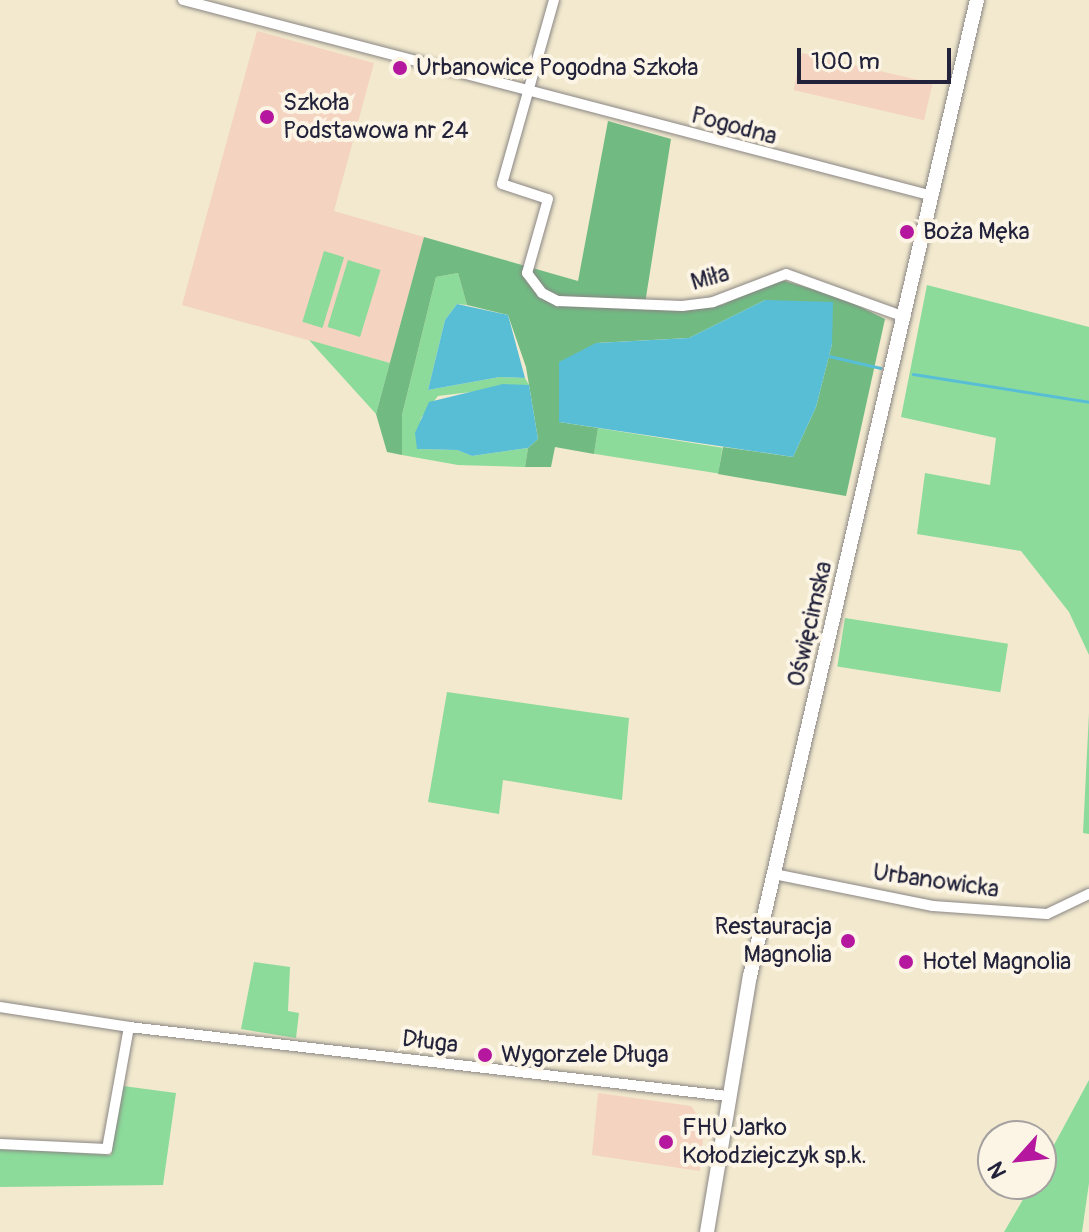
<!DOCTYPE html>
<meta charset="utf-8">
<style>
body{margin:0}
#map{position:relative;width:1089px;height:1232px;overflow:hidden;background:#f2e9ce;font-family:Pangolin,sans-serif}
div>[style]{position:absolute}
.built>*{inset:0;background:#f4d3c1;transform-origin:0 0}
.green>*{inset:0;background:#8cdb9b;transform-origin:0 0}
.forest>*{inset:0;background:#71bb83}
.water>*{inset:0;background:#58bed6}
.stream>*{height:3px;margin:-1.5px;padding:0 1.5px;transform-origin:1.5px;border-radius:1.5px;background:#58bed6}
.roads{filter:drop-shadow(0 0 2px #8a8684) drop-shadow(0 0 2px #8a8684)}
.minor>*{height:10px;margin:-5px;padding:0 5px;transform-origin:5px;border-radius:5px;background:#fff}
.highway>*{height:14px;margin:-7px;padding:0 7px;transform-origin:7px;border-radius:7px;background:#fff}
.dots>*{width:22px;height:22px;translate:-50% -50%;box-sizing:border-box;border:4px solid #fcf5e5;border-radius:50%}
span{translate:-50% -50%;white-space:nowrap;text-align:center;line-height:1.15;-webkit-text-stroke:8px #fcf5e5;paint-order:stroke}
.poi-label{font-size:24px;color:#22223b}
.left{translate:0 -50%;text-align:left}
.right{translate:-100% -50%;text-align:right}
.street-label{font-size:24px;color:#22223b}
.north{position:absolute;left:977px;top:1120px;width:80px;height:80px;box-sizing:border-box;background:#fcf5e5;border:2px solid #a5a1a1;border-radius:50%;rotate:243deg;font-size:22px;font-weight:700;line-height:32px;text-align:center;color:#22223b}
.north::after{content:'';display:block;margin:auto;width:28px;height:36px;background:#b5179e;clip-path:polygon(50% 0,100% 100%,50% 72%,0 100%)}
.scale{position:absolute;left:797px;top:48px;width:154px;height:36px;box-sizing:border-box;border:4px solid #22223b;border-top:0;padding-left:10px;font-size:24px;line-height:28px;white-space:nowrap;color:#22223b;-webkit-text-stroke:6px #fcf5e5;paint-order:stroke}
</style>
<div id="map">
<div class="built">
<i style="clip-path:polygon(257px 31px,374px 63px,334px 211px,424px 237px,390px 363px,182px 305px)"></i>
<i style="left:802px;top:53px;width:134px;height:38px;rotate:13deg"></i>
<i style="clip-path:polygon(598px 1093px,691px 1106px,704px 1125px,700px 1171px,592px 1155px)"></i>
</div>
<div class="green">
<i style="left:324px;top:251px;width:21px;height:74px;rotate:17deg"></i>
<i style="left:348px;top:260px;width:34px;height:70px;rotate:17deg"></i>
<i style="clip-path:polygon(458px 273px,467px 305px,457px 304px,445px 320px,428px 390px,500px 377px,525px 378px,529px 385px,438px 396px,421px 418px,417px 449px,457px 450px,472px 456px,528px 448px,525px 467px,458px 465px,402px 455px,402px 415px,436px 277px)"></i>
<i style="clip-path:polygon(927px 285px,1089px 327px,1089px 655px,1069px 612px,1021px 551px,917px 534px,925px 473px,990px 485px,996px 438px,901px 417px)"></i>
<i style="clip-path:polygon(309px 340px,390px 363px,376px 414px)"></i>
<i style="left:598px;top:428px;width:126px;height:26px;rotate:9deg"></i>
<i style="left:845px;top:618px;width:165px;height:49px;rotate:9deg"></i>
<i style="clip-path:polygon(447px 692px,629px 718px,622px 800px,503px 780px,499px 814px,428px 802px)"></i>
<i style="clip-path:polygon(1089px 713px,1089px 834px,1083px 833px)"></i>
<i style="clip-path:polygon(254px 962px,290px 967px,288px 1011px,299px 1013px,296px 1038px,241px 1029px)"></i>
<i style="clip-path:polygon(1089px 1080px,1089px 1183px,1082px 1232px,1004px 1232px,1032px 1184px,1041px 1184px,1041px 1169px)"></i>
<i style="clip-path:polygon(123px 1086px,176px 1093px,163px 1185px,0 1187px,0 1148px,111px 1155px)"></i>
</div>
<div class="forest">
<i style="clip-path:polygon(608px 121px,671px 139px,644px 310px,722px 305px,778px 279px,842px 298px,885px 319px,846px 496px,718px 474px,723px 447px,793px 457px,816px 407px,832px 344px,765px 300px,689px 338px,596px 343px,559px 422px,598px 428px,594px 454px,555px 447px,551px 467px,525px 467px,528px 448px,538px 439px,526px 367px,508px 315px,467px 305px,458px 273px,436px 277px,402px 415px,402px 455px,387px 452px,376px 414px,424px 237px,578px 281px)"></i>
</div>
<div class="water">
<i style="clip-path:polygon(765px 300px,833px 302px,832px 344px,816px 407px,793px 457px,559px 422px,559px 362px,596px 343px,689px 338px)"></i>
<i style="clip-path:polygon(457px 304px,508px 315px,525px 378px,500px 377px,428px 390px,445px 320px)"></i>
<i style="clip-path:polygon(503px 384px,529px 385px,538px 439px,528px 448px,472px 456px,457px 450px,417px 449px,415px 433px,429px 402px)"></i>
</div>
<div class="stream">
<i style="left:829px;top:356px;width:53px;rotate:13deg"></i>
<i style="left:913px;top:374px;width:178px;rotate:9deg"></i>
</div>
<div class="roads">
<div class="minor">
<i style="left:183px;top:0;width:775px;rotate:14.65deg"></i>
<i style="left:554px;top:0;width:191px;rotate:105.8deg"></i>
<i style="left:502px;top:184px;width:48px;rotate:18.1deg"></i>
<i style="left:548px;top:199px;width:77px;rotate:105.8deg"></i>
<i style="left:527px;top:273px;width:25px;rotate:53deg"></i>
<i style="left:542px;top:293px;width:18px;rotate:27deg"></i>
<i style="left:558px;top:301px;width:124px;rotate:2.3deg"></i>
<i style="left:682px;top:306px;width:31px;rotate:-7deg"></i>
<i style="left:713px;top:302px;width:78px;rotate:-21deg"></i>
<i style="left:786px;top:274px;width:127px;rotate:19.9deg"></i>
<i style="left:774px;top:874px;width:162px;rotate:11.4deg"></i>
<i style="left:933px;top:906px;width:114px;rotate:4deg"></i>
<i style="left:1047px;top:914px;width:47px;rotate:-25.5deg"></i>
<i style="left:0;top:1007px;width:131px;rotate:8.8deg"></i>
<i style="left:129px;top:1027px;width:602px;rotate:6.58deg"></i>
<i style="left:0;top:1144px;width:107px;rotate:2.7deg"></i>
<i style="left:107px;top:1149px;width:124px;rotate:-79.8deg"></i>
</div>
<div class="highway">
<i style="left:707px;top:1232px;width:260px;rotate:-80.5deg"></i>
<i style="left:750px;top:976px;width:1002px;rotate:-76.91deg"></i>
</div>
</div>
<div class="dots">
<i style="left:400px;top:68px;background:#b5179e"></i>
<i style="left:267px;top:117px;background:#b5179e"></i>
<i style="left:907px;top:232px;background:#b5179e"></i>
<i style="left:848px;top:941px;background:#b5179e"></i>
<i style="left:906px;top:962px;background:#b5179e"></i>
<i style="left:485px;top:1055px;background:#b5179e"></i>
<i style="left:666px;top:1142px;background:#b5179e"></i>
</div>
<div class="poi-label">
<span class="left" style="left:416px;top:68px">Urbanowice Pogodna Szkoła</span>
<span class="left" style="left:283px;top:117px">Szkoła<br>Podstawowa nr 24</span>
<span class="left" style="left:923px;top:232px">Boża Męka</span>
<span class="right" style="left:832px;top:941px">Restauracja<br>Magnolia</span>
<span class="left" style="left:922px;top:962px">Hotel Magnolia</span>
<span class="left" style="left:501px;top:1055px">Wygorzele Długa</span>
<span class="left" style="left:682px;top:1142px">FHU Jarko<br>Kołodziejczyk sp.k.</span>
</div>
<div class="street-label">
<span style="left:734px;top:126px;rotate:15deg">Pogodna</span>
<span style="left:710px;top:278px;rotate:-16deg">Miła</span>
<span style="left:810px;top:624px;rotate:-77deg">Oświęcimska</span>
<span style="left:936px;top:881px;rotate:8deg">Urbanowicka</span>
<span style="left:430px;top:1042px;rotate:7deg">Długa</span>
</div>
<div class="north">N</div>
<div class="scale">100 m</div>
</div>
